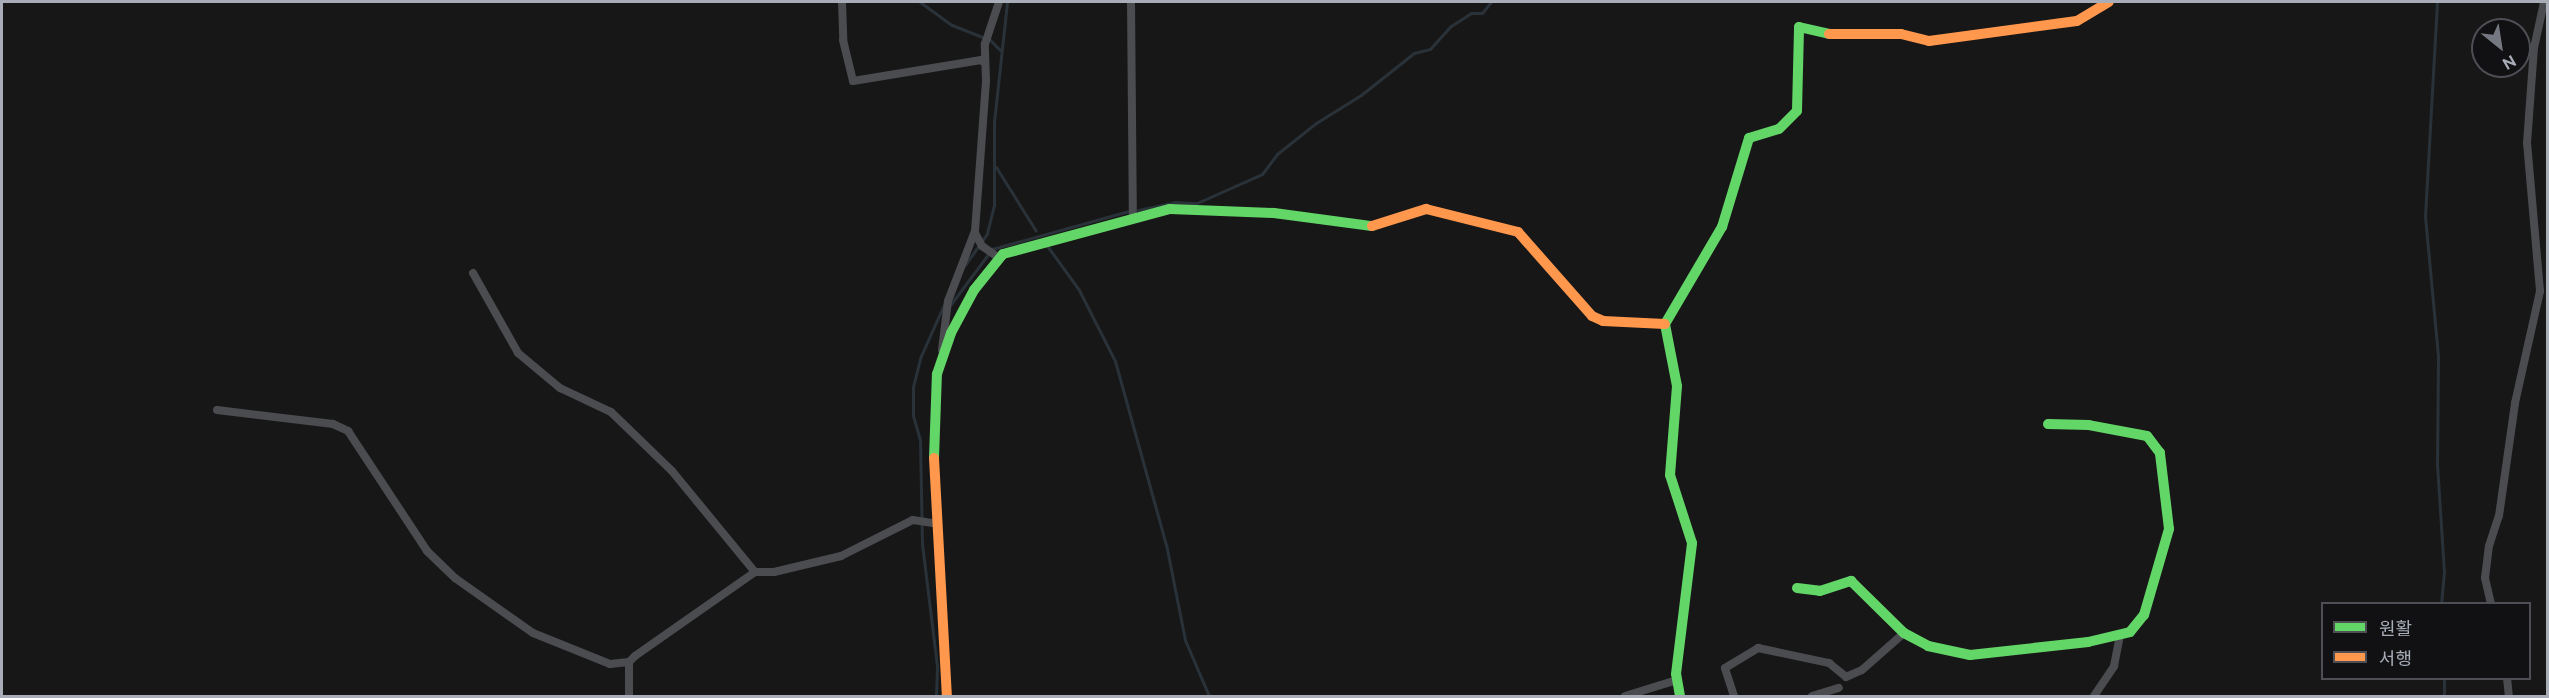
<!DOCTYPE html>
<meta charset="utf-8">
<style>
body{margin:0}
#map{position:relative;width:2549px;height:698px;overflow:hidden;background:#171717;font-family:Raleway,"Noto Sans KR",sans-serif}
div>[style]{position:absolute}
.stream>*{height:3px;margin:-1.5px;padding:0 1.5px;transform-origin:1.5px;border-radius:1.5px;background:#2a3239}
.street>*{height:8px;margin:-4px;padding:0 4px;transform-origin:4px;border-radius:4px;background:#4b4c50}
.fast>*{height:10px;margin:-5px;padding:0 5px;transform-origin:5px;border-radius:5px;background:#63d668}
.slow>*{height:10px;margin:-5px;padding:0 5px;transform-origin:5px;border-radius:5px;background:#ff974d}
span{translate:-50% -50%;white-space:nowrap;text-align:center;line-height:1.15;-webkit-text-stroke:5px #111113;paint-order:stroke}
.frame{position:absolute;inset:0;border:3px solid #a8adb8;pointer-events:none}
.legend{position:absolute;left:2321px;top:602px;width:210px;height:78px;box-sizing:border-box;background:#111113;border:2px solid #4d4f55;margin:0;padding:8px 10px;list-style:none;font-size:18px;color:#a8adb8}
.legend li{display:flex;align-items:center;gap:12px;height:30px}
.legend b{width:30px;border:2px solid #4d4f55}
.north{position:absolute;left:2471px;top:18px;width:60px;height:60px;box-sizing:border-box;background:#111113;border:2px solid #4d4f55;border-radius:50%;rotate:150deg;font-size:16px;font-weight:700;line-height:24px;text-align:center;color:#a8adb8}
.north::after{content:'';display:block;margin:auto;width:21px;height:27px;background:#757880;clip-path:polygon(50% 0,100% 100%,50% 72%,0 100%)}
</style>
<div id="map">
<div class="stream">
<i style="left:920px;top:2px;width:39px;rotate:36deg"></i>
<i style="left:952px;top:25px;width:41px;rotate:21.5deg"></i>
<i style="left:990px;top:40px;width:16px;rotate:45deg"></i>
<i style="left:2437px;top:2px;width:214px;rotate:93.2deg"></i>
<i style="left:2425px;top:216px;width:140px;rotate:84.7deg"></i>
<i style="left:2438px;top:355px;width:109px;rotate:90.5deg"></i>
<i style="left:2437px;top:464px;width:107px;rotate:86.3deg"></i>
<i style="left:2444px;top:571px;width:33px;rotate:95deg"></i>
<i style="left:996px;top:167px;width:75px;rotate:58deg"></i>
<i style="left:1138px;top:210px;width:38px;rotate:-12deg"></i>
<i style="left:1175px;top:202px;width:22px;rotate:3deg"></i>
<i style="left:1197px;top:203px;width:71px;rotate:-24deg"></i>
<i style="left:1262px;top:174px;width:25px;rotate:-53deg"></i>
<i style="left:1277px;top:154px;width:50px;rotate:-38.5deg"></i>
<i style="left:1316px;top:123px;width:53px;rotate:-31.9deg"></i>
<i style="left:1361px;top:95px;width:68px;rotate:-38.4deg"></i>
<i style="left:1414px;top:53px;width:16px;rotate:-14deg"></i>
<i style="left:1430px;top:49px;width:31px;rotate:-48deg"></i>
<i style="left:1451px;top:26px;width:24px;rotate:-33deg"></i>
<i style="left:1471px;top:13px;width:11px"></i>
<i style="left:1482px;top:13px;width:14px;rotate:-51deg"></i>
<i style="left:1048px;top:247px;width:53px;rotate:54.2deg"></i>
<i style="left:1079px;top:290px;width:80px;rotate:63.1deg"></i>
<i style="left:1115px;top:361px;width:195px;rotate:74.5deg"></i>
<i style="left:1167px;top:549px;width:93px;rotate:78.8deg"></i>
<i style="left:1185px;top:640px;width:61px;rotate:66.8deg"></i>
<i style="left:965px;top:265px;width:39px;rotate:-55deg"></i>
<i style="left:987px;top:233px;width:29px;rotate:-76deg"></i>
<i style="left:994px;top:205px;width:83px;rotate:-90deg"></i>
<i style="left:994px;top:122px;width:121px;rotate:-83.8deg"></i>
<i style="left:951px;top:304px;width:69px;rotate:-53.3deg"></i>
<i style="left:992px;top:249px;width:142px;rotate:-15.5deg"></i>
<i style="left:2444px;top:678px;width:18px;rotate:90deg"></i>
<i style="left:936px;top:696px;width:30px;rotate:-88deg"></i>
<i style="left:937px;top:666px;width:123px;rotate:-97deg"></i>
<i style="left:922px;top:544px;width:104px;rotate:-91.1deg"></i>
<i style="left:920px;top:440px;width:26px;rotate:-106deg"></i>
<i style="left:913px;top:415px;width:28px;rotate:-90deg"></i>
<i style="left:913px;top:387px;width:32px;rotate:-76deg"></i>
<i style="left:921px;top:356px;width:59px;rotate:-66deg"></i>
</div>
<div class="street">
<i style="left:842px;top:2px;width:38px;rotate:88deg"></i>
<i style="left:843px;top:40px;width:42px;rotate:76.3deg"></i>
<i style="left:853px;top:81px;width:130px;rotate:-9.3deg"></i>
<i style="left:981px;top:60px;width:5px;rotate:37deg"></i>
<i style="left:1131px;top:2px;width:214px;rotate:89.5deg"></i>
<i style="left:975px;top:233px;width:15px;rotate:62deg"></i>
<i style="left:982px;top:246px;width:19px;rotate:35deg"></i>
<i style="left:473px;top:273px;width:92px;rotate:60.6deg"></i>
<i style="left:518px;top:353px;width:55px;rotate:39.8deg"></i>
<i style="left:560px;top:388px;width:56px;rotate:25.2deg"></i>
<i style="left:611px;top:412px;width:85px;rotate:44deg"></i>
<i style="left:672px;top:471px;width:131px;rotate:50.6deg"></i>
<i style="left:755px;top:572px;width:19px"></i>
<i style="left:774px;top:572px;width:69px;rotate:-13.4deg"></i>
<i style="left:841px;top:556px;width:80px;rotate:-26.6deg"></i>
<i style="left:913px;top:520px;width:25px;rotate:9deg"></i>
<i style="left:942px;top:350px;width:49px;rotate:-83deg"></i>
<i style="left:948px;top:301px;width:75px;rotate:-68.9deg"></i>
<i style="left:975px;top:231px;width:151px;rotate:-85.8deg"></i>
<i style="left:986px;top:80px;width:36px;rotate:-92deg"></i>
<i style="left:985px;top:44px;width:44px;rotate:-71.6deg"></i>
<i style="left:217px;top:410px;width:117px;rotate:6.9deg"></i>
<i style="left:333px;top:424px;width:17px;rotate:25deg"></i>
<i style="left:348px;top:431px;width:144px;rotate:56.6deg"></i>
<i style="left:427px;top:551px;width:39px;rotate:44deg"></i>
<i style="left:455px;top:578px;width:95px;rotate:35.2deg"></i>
<i style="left:533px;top:633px;width:83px;rotate:21.9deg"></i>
<i style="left:610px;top:664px;width:19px;rotate:-6deg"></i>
<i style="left:2491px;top:604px;width:27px;rotate:-103deg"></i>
<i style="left:2485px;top:578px;width:32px;rotate:-83deg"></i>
<i style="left:2489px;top:546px;width:32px;rotate:-72deg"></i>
<i style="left:2499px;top:516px;width:114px;rotate:-81.9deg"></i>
<i style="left:2515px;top:403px;width:115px;rotate:-77.4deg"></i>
<i style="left:2540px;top:291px;width:149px;rotate:-95deg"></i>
<i style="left:2527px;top:143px;width:95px;rotate:-85.8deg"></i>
<i style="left:2534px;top:48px;width:47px;rotate:-77.7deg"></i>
<i style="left:2507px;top:678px;width:18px;rotate:84deg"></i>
<i style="left:629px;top:696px;width:34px;rotate:-90deg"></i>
<i style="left:629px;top:662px;width:8px;rotate:-45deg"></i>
<i style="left:635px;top:656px;width:146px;rotate:-35deg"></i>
<i style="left:1625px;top:696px;width:54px;rotate:-17.1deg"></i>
<i style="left:1734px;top:696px;width:29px;rotate:-108deg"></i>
<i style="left:1725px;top:668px;width:39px;rotate:-31deg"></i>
<i style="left:1758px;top:648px;width:73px;rotate:11.9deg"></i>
<i style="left:1829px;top:663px;width:22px;rotate:39deg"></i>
<i style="left:1846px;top:677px;width:17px;rotate:-24deg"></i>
<i style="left:1862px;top:670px;width:56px;rotate:-41.4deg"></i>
<i style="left:1812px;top:696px;width:28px;rotate:-17deg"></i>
<i style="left:2094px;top:696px;width:36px;rotate:-56deg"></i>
<i style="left:2114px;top:666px;width:31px;rotate:-79deg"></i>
</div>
<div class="fast">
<i style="left:934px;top:458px;width:84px;rotate:-88deg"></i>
<i style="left:937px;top:374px;width:43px;rotate:-71.1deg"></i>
<i style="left:951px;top:333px;width:49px;rotate:-61.9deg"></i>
<i style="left:974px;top:290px;width:46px;rotate:-51.1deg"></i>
<i style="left:1003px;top:254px;width:173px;rotate:-15.1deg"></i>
<i style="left:1170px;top:209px;width:104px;rotate:2.2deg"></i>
<i style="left:1274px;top:213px;width:99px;rotate:7.6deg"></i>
<i style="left:1797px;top:588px;width:23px;rotate:7deg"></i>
<i style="left:1820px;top:591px;width:33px;rotate:-18deg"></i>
<i style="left:1851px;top:581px;width:74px;rotate:44.5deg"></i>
<i style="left:1904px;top:633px;width:27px;rotate:28deg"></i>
<i style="left:1928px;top:646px;width:43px;rotate:12.1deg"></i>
<i style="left:1970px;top:655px;width:119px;rotate:-6.3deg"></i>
<i style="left:2088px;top:642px;width:43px;rotate:-13.4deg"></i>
<i style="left:2130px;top:632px;width:22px;rotate:-51deg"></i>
<i style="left:2144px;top:615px;width:90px;rotate:-73.8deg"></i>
<i style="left:2169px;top:529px;width:77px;rotate:-96.8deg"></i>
<i style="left:2160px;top:453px;width:21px;rotate:-127deg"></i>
<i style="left:2147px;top:436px;width:59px;rotate:-169.3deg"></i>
<i style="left:2089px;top:425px;width:41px;rotate:-178.6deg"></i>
<i style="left:1680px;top:696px;width:22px;rotate:-100deg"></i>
<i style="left:1676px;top:674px;width:132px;rotate:-83deg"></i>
<i style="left:1692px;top:543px;width:71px;rotate:-107.9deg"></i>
<i style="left:1670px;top:475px;width:89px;rotate:-85.5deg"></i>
<i style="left:1677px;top:386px;width:63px;rotate:-101deg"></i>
<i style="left:1665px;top:324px;width:113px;rotate:-59.6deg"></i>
<i style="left:1722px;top:227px;width:93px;rotate:-73.1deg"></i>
<i style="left:1749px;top:138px;width:31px;rotate:-17deg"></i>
<i style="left:1779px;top:129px;width:25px;rotate:-45deg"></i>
<i style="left:1797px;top:111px;width:84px;rotate:-88.6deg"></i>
<i style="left:1799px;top:27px;width:31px;rotate:13deg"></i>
</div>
<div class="slow">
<i style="left:1829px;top:34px;width:72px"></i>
<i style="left:1901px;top:34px;width:29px;rotate:14deg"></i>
<i style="left:1929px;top:41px;width:149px;rotate:-7.7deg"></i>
<i style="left:2077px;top:21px;width:37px;rotate:-31deg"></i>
<i style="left:1372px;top:226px;width:57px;rotate:-17.5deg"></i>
<i style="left:1426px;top:209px;width:95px;rotate:14deg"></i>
<i style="left:1518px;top:232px;width:112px;rotate:48.6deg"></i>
<i style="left:1592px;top:316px;width:12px;rotate:24deg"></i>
<i style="left:1603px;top:321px;width:62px;rotate:2.8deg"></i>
<i style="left:934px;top:458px;width:238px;rotate:86.9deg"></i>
</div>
<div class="frame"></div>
<ul class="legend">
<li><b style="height:8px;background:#63d668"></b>원활</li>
<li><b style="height:8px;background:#ff974d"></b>서행</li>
</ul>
<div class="north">N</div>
</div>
